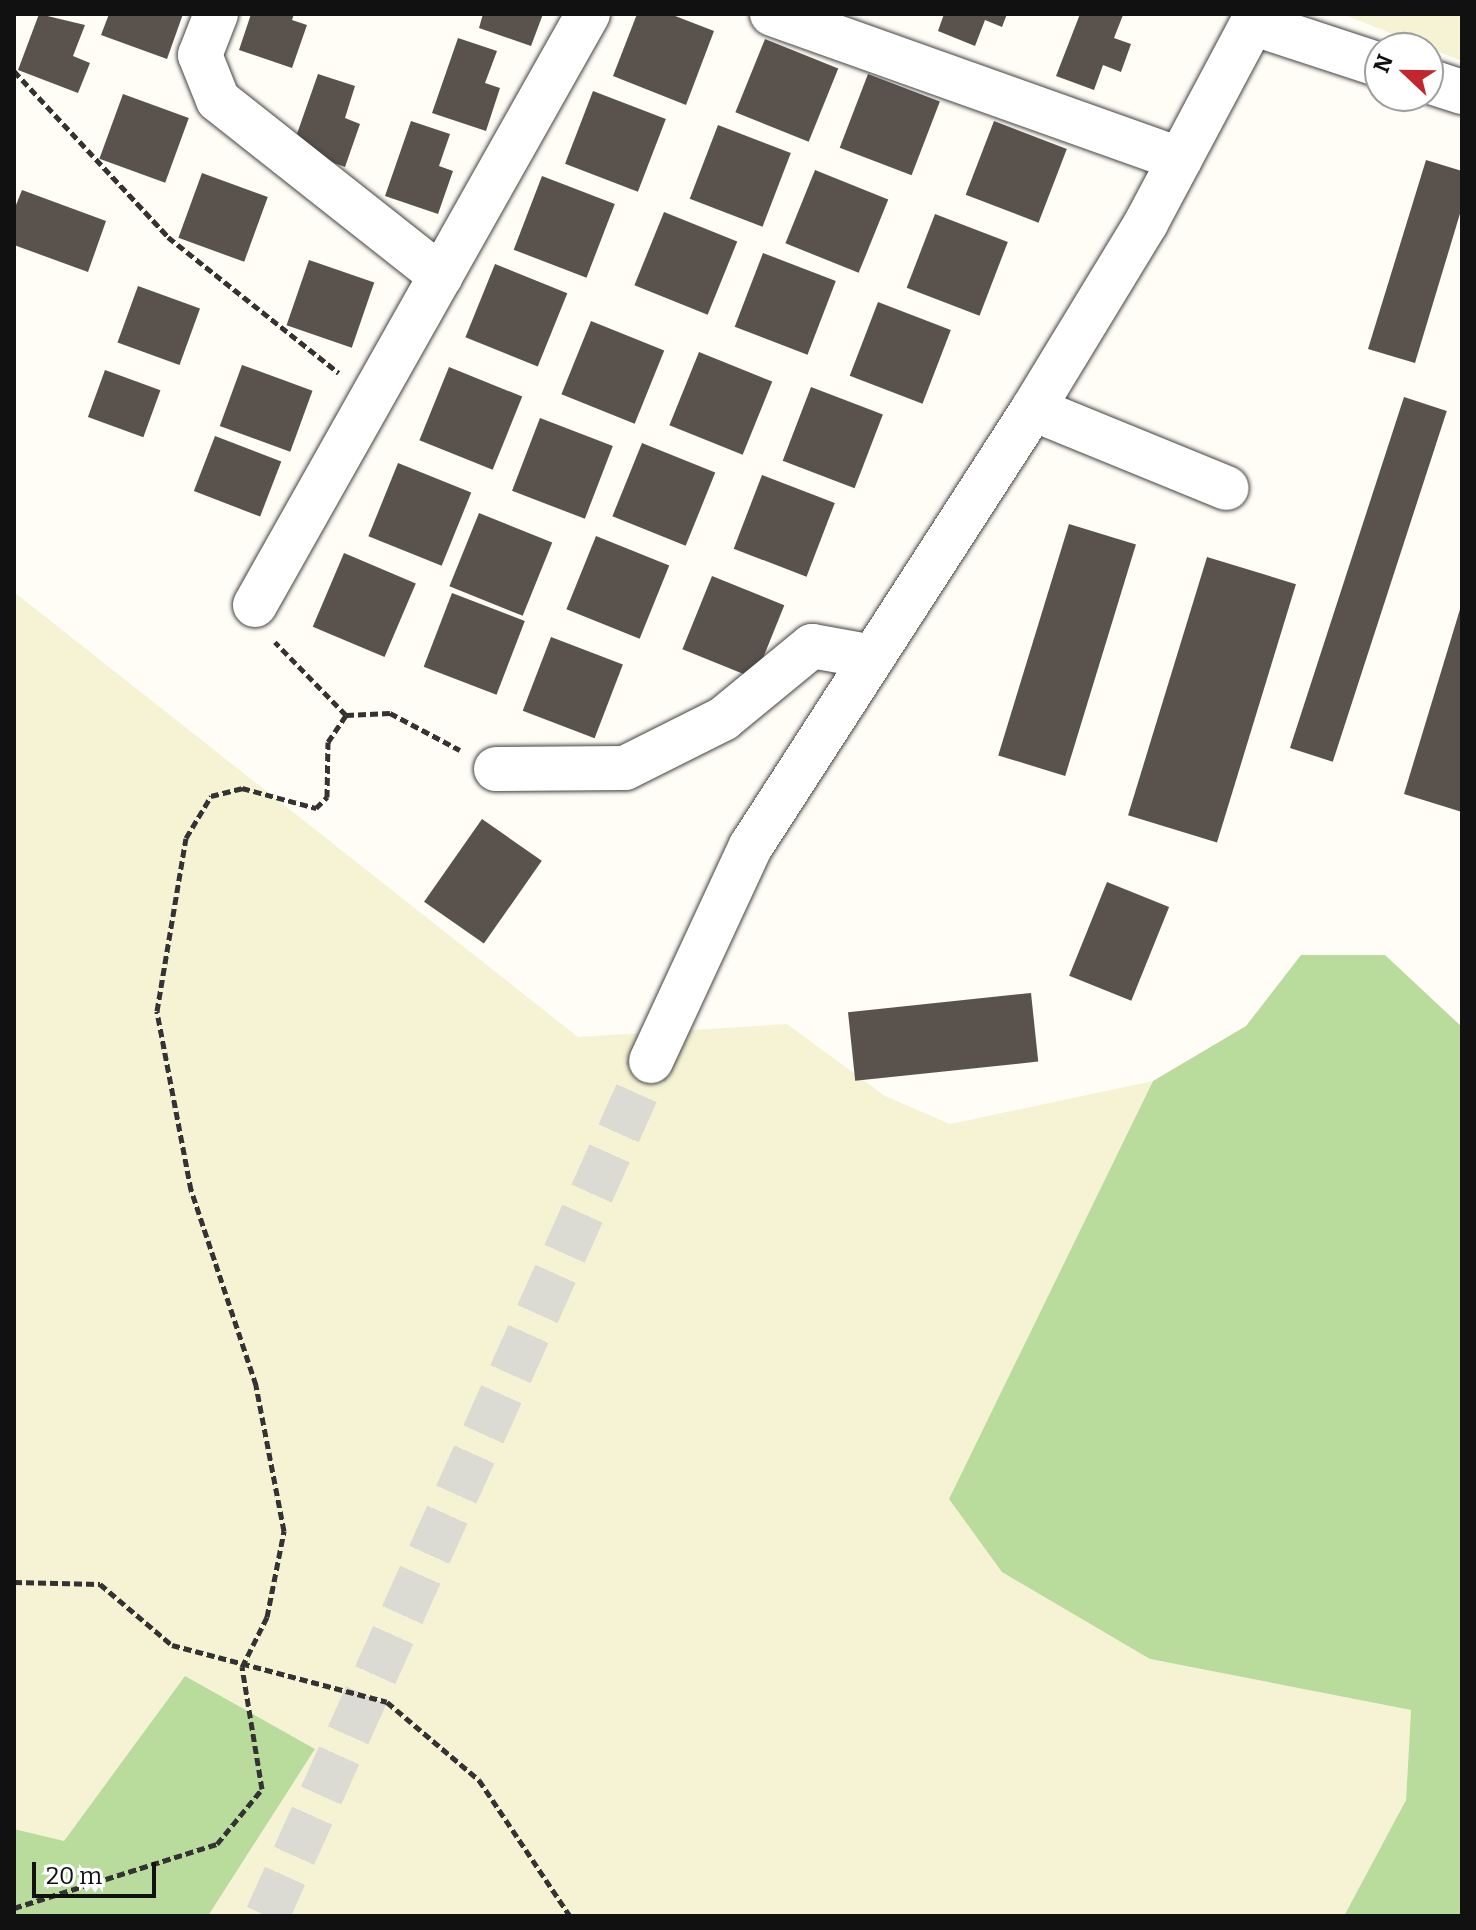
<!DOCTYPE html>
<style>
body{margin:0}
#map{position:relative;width:1476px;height:1930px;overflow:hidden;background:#fffdf5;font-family:Bitter,serif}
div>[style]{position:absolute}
.farmland>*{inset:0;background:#f6f3d4}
.forest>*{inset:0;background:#b9dc9c}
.building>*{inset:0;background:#5a524d;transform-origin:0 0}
.minor-tunnel>*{height:44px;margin-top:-22px;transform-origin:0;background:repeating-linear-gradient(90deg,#dbdad3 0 44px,transparent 0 66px)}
.path>*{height:5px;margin-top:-2.5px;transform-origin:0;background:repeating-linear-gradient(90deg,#333 0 8px,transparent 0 12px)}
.roads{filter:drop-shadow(0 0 2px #444) drop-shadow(0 0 2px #444)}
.minor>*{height:44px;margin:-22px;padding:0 22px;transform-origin:22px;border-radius:22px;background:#fff}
span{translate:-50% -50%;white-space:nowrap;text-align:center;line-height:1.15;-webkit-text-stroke:8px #fff;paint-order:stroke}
.frame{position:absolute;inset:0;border:16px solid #111;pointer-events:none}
.north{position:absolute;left:1364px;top:32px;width:80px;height:80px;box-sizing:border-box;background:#fff;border:2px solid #a0a0a0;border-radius:50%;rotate:292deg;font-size:22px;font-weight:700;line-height:32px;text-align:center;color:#111}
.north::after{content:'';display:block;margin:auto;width:28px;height:36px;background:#c4262e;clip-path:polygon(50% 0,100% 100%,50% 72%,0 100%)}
.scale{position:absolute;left:32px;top:1862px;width:124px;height:36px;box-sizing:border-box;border:4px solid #111;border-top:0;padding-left:10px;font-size:24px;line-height:28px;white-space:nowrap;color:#111;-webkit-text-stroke:6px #fff;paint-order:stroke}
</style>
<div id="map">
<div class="farmland">
<i style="clip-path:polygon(1342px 14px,1462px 14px,1462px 61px)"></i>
<i style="clip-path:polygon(14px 592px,578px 1037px,787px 1024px,885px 1096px,950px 1124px,1153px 1081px,949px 1499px,1150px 1659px,1411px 1710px,1406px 1800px,1344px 1916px,208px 1916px,315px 1749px,185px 1676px,64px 1842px,14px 1829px)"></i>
</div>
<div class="forest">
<i style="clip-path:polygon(1301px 955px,1385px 955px,1462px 1027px,1462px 1916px,1344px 1916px,1406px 1800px,1411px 1710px,1150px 1659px,1002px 1572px,949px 1499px,1153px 1081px,1246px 1026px)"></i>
<i style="clip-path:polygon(185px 1676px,315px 1749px,208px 1916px,14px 1916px,14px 1829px,64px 1841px)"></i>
</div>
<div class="building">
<i style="clip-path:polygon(39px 14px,85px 25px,73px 56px,90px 63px,78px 93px,18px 70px)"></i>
<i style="clip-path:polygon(109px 14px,183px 14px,167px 59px,101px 35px)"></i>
<i style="clip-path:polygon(251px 14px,294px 14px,292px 20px,307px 25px,292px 68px,239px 50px)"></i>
<i style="clip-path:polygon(483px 14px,543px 14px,531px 46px,479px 28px)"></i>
<i style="clip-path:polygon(637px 14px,670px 14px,714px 31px,686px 105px,613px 76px)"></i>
<i style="clip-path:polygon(944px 14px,1007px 14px,1002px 27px,985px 20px,975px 46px,938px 31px)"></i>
<i style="clip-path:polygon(1080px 14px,1123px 15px,1114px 38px,1131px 44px,1121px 72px,1103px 65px,1094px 90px,1056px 76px)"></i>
<i style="clip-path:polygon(458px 38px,497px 51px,485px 83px,500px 88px,486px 131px,432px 113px)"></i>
<i style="left:765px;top:39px;width:79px;height:79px;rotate:22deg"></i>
<i style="clip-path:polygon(318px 74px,355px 86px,345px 118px,360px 124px,345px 167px,292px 148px)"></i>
<i style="left:868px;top:74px;width:77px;height:79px;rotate:21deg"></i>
<i style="left:593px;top:91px;width:78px;height:78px;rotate:21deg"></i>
<i style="left:123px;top:94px;width:70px;height:69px;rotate:20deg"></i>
<i style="clip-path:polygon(411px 121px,450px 134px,439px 166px,453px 171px,438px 214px,385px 196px)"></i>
<i style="left:994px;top:121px;width:78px;height:79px;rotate:21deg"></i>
<i style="left:718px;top:125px;width:78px;height:79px;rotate:21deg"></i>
<i style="clip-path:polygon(1426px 160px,1462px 171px,1462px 207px,1415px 363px,1368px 349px)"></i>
<i style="left:815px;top:170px;width:79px;height:79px;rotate:22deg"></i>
<i style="left:202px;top:173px;width:70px;height:69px;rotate:20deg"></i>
<i style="left:542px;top:176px;width:78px;height:79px;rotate:21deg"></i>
<i style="clip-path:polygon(22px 190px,106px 221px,88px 272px,14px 245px,14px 210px)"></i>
<i style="left:664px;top:212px;width:79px;height:79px;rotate:22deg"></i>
<i style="left:935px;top:214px;width:78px;height:79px;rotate:21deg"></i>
<i style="left:763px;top:253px;width:78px;height:79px;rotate:21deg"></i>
<i style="left:309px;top:260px;width:69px;height:69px;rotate:19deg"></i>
<i style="left:495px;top:264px;width:78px;height:79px;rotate:22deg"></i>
<i style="left:138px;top:286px;width:66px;height:60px;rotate:20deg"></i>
<i style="left:878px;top:302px;width:78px;height:79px;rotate:21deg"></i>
<i style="left:591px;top:321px;width:79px;height:79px;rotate:22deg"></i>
<i style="left:699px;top:352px;width:79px;height:79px;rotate:22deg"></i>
<i style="left:242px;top:365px;width:75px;height:65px;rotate:20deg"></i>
<i style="left:449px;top:367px;width:79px;height:79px;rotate:22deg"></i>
<i style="left:105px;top:370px;width:59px;height:50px;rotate:20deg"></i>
<i style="left:811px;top:387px;width:77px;height:79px;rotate:21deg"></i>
<i style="left:1404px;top:397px;width:45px;height:369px;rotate:18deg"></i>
<i style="left:540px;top:418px;width:78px;height:78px;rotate:21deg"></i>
<i style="left:215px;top:436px;width:71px;height:59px;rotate:21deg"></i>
<i style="left:642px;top:443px;width:79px;height:79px;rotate:22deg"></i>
<i style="left:398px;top:463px;width:79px;height:79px;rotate:22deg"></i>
<i style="left:762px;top:475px;width:78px;height:79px;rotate:21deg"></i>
<i style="left:479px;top:513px;width:79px;height:79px;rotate:22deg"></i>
<i style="left:1069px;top:524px;width:70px;height:242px;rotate:17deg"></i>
<i style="left:596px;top:536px;width:79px;height:79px;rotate:22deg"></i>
<i style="left:344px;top:553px;width:78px;height:80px;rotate:23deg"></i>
<i style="left:1207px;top:557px;width:93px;height:270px;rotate:17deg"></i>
<i style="left:712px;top:576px;width:78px;height:79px;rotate:22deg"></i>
<i style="left:452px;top:593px;width:78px;height:79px;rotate:21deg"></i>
<i style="clip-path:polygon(1461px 606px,1462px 606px,1462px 812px,1404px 794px)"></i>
<i style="left:551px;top:637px;width:77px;height:79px;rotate:21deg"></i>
<i style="left:482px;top:819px;width:73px;height:101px;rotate:35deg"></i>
<i style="left:1107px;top:882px;width:67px;height:101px;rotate:22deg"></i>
<i style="left:1031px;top:993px;width:69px;height:184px;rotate:84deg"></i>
</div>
<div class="minor-tunnel">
<i style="left:267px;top:1916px;width:937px;rotate:-65.81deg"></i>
</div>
<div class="path">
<i style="left:14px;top:71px;width:226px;rotate:47.1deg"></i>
<i style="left:168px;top:237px;width:218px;rotate:38.5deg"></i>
<i style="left:346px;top:715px;width:44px;rotate:-2.6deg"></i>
<i style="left:390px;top:713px;width:79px;rotate:27.9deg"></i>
<i style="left:14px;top:1582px;width:86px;rotate:1.3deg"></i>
<i style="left:100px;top:1584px;width:94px;rotate:40.3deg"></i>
<i style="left:172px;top:1645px;width:222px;rotate:14.8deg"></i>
<i style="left:387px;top:1702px;width:121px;rotate:40.3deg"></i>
<i style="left:479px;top:1780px;width:164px;rotate:56.2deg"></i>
<i style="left:14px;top:1908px;width:213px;rotate:-17.5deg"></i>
<i style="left:217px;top:1844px;width:71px;rotate:-50.7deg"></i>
<i style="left:262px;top:1789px;width:124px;rotate:-99.3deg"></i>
<i style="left:242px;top:1667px;width:56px;rotate:-63.4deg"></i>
<i style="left:267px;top:1617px;width:88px;rotate:-78.8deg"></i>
<i style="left:284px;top:1531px;width:149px;rotate:-100.9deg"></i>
<i style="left:256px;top:1385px;width:206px;rotate:-108.4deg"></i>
<i style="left:191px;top:1190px;width:182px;rotate:-100.8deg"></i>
<i style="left:157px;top:1011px;width:175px;rotate:-80.5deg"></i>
<i style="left:186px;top:838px;width:49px;rotate:-59.2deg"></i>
<i style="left:211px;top:796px;width:32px;rotate:-14deg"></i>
<i style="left:242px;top:788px;width:77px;rotate:15.1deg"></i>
<i style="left:316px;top:808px;width:16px;rotate:-45deg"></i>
<i style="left:327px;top:797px;width:55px;rotate:-89deg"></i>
<i style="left:328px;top:742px;width:32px;rotate:-56deg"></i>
<i style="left:346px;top:715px;width:102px;rotate:-134.2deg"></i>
</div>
<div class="roads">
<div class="minor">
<i style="left:216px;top:14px;width:44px;rotate:111.3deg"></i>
<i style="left:200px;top:55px;width:48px;rotate:68.2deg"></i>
<i style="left:218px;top:100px;width:284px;rotate:38.3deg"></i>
<i style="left:772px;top:14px;width:433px;rotate:19.6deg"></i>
<i style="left:1252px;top:23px;width:135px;rotate:18.2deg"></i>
<i style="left:1428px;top:81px;width:36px;rotate:18deg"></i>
<i style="left:1033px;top:409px;width:209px;rotate:22.2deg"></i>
<i style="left:255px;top:605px;width:678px;rotate:-60.6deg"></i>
<i style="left:496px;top:769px;width:129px;rotate:-0.4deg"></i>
<i style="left:625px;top:768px;width:110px;rotate:-26.6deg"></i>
<i style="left:723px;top:719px;width:115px;rotate:-39.4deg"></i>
<i style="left:812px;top:646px;width:62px;rotate:10.2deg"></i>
<i style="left:651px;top:1061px;width:237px;rotate:-65.1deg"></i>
<i style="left:751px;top:846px;width:520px;rotate:-57.17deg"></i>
<i style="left:1033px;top:409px;width:218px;rotate:-58.7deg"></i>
<i style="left:1146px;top:223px;width:237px;rotate:-62deg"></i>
</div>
</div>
<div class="frame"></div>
<div class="north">N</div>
<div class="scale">20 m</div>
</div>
